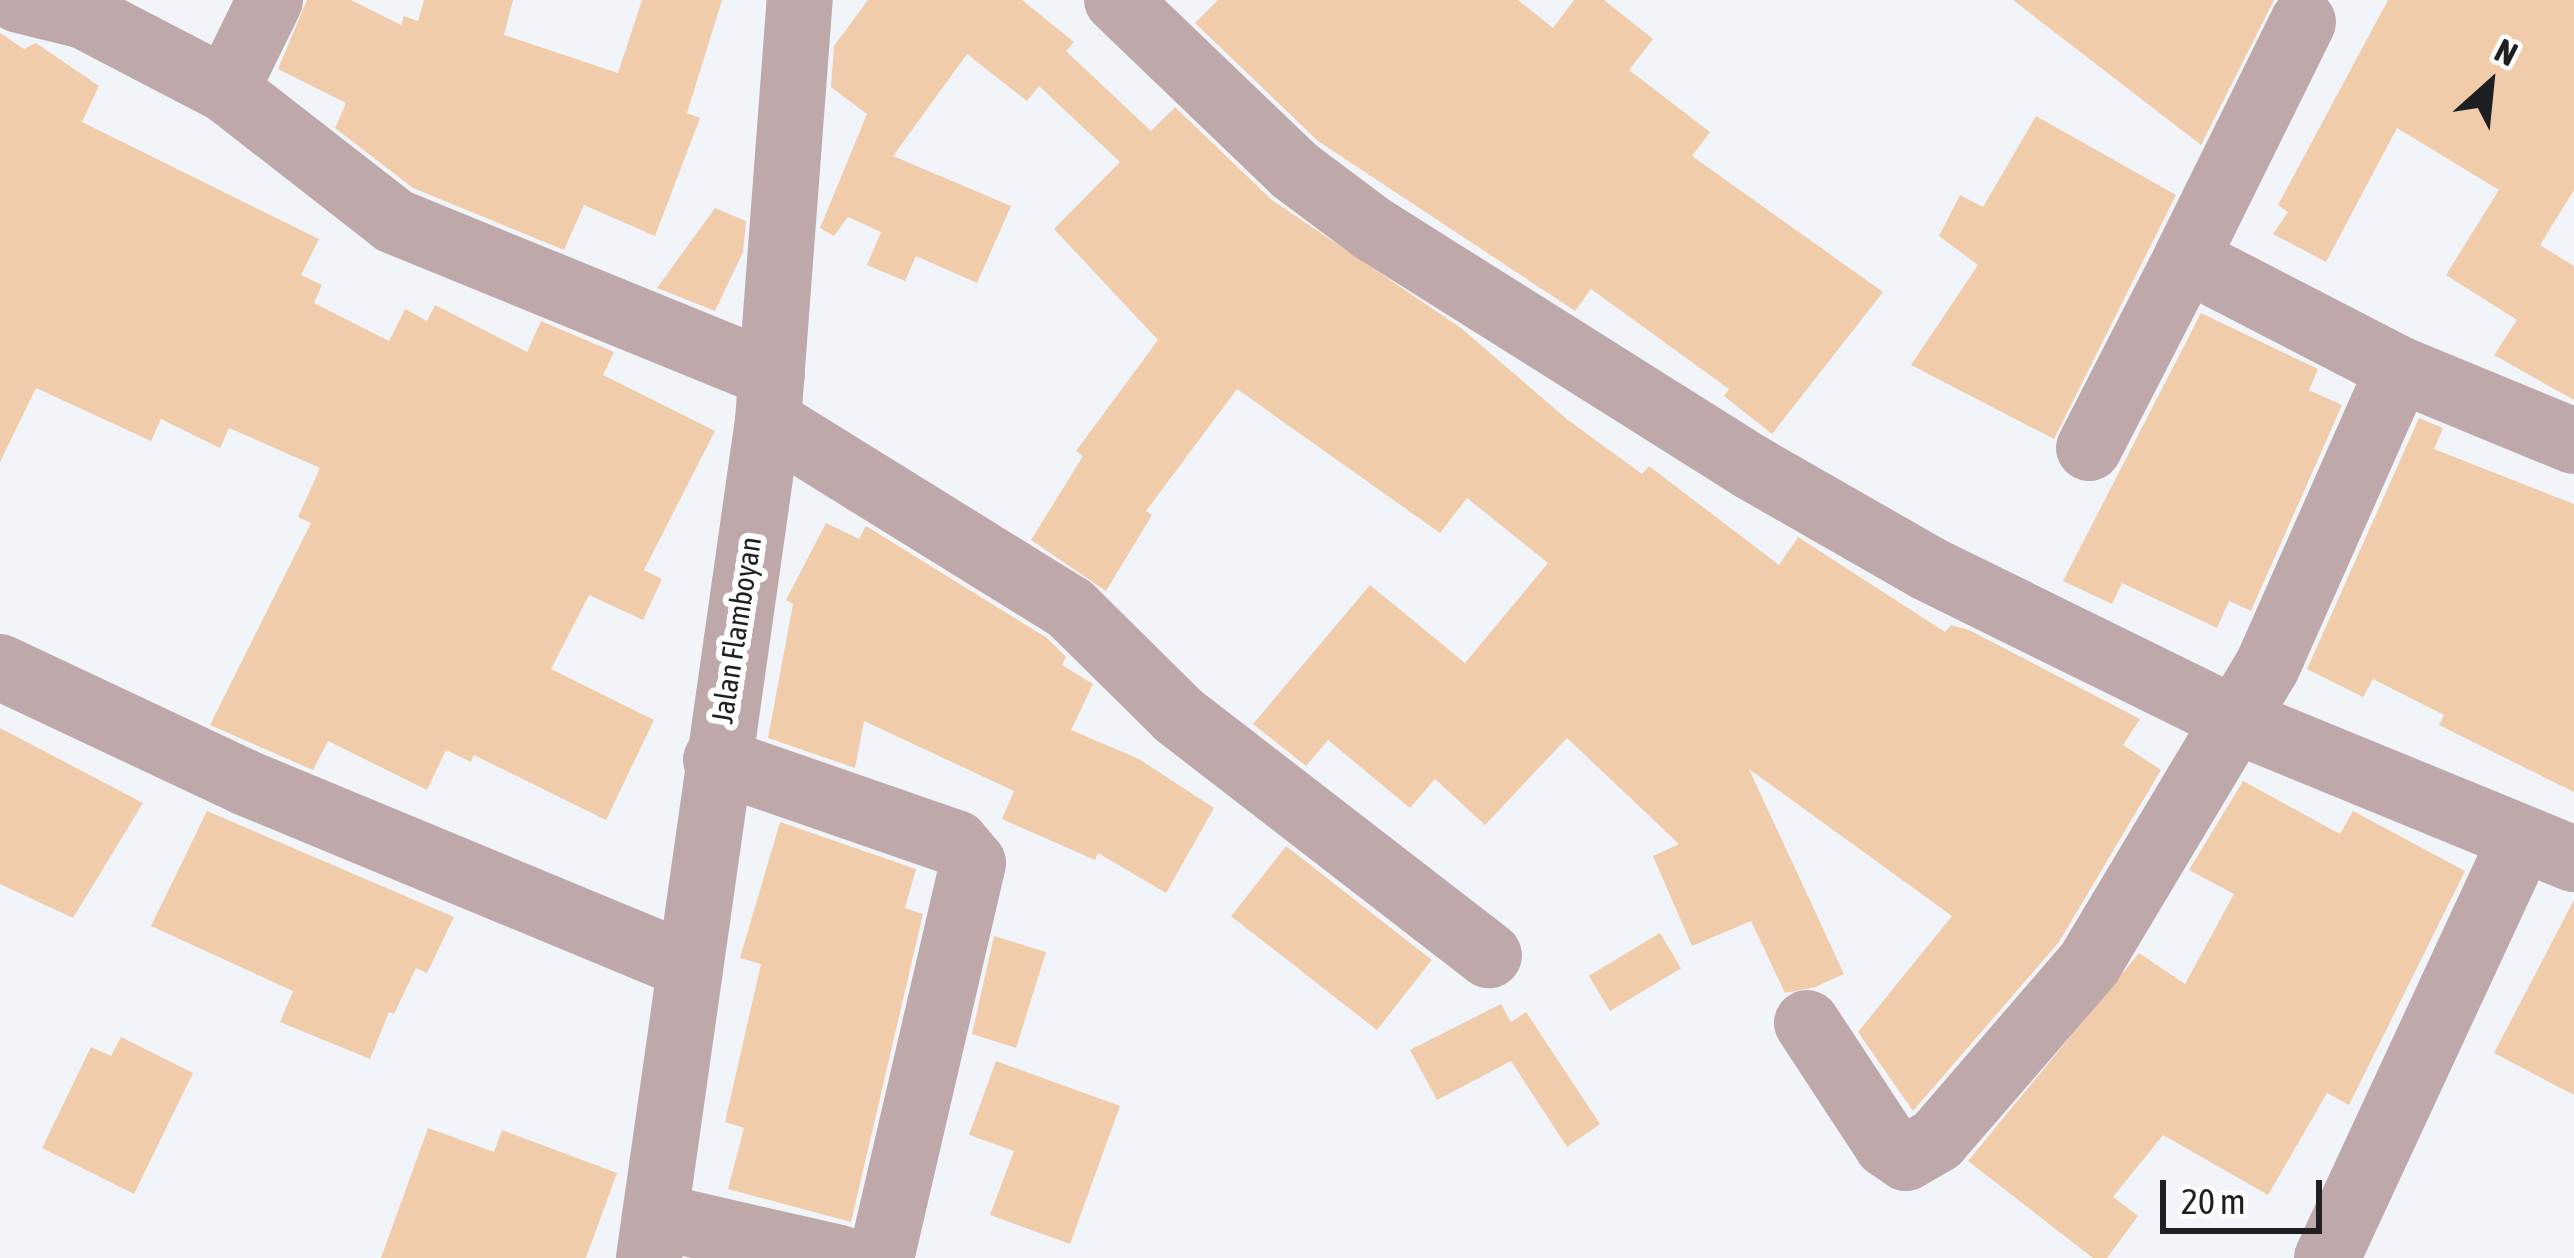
<!DOCTYPE html>
<style>
body{margin:0}
#map{position:relative;width:2574px;height:1258px;overflow:hidden;background:#f1f5f9;font-family:"Asap Condensed",sans-serif}
div>[style]{position:absolute}
.building>*{inset:0;background:#f0ccab;transform-origin:0 0}
.minor>*{height:66px;margin:-33px;padding:0 33px;transform-origin:33px;border-radius:33px;background:#bfa8aa}
span{translate:-50% -50%;white-space:nowrap;text-align:center;line-height:1.15;-webkit-text-stroke:12px #fff;paint-order:stroke}
.street-label{font-size:30px;color:#1d1f21}
.north{position:absolute;left:2430px;top:24px;width:120px;height:120px;-webkit-text-stroke:9px #fff;paint-order:stroke;rotate:27deg;font-size:33px;font-weight:700;line-height:48px;text-align:center;color:#1d1f21}
.north::after{content:'';display:block;margin:auto;width:42px;height:54px;background:#1d1f21;clip-path:polygon(50% 0,100% 100%,50% 72%,0 100%)}
.scale{position:absolute;left:2160px;top:1180px;width:162px;height:54px;box-sizing:border-box;border:6px solid #1d1f21;border-top:0;padding-left:15px;font-size:36px;line-height:42px;white-space:nowrap;color:#1d1f21;-webkit-text-stroke:9px #fff;paint-order:stroke}
</style>
<div id="map">
<div class="building">
<i style="clip-path:polygon(307px 0,351px 0,401px 25px,404px 16px,418px 21px,424px 0,513px 0,504px 35px,618px 73px,642px 0,722px 0,687px 113px,700px 118px,655px 236px,584px 205px,564px 250px,413px 188px,335px 128px,346px 103px,278px 69px)"></i>
<i style="clip-path:polygon(868px 0,1022px 0,1074px 42px,1066px 51px,1151px 131px,1175px 107px,1272px 200px,1461px 328px,1568px 420px,1642px 474px,1649px 466px,1779px 565px,1798px 537px,1945px 632px,1951px 625px,1969px 630px,2140px 719px,2123px 745px,2161px 770px,2059px 942px,1913px 1111px,1858px 1032px,1952px 916px,1749px 769px,1844px 974px,1815px 987px,1785px 993px,1751px 921px,1692px 946px,1653px 856px,1679px 844px,1567px 738px,1485px 825px,1435px 779px,1410px 808px,1328px 740px,1306px 766px,1253px 724px,1370px 585px,1465px 663px,1548px 563px,1467px 498px,1440px 533px,1237px 389px,1146px 511px,1152px 515px,1106px 591px,1031px 540px,1083px 456px,1076px 451px,1158px 340px,1054px 229px,1120px 162px,1039px 86px,1027px 101px,967px 54px,893px 156px,1011px 206px,977px 283px,916px 256px,905px 281px,867px 265px,881px 232px,848px 217px,834px 236px,820px 228px,867px 114px,831px 87px,834px 46px)"></i>
<i style="clip-path:polygon(1218px 0,1518px 0,1553px 28px,1574px 0,1604px 0,1653px 39px,1629px 70px,1710px 132px,1692px 156px,1883px 292px,1772px 434px,1724px 396px,1729px 389px,1591px 289px,1575px 311px,1318px 141px,1195px 23px)"></i>
<i style="clip-path:polygon(2013px 0,2274px 0,2201px 145px)"></i>
<i style="clip-path:polygon(2388px 0,2574px 0,2574px 190px,2540px 245px,2574px 266px,2574px 400px,2494px 355px,2517px 320px,2446px 275px,2499px 190px,2397px 128px,2326px 262px,2273px 234px,2288px 212px,2278px 205px)"></i>
<i style="clip-path:polygon(0 33px,24px 49px,36px 43px,99px 86px,82px 122px,319px 239px,301px 275px,322px 285px,314px 303px,389px 341px,405px 309px,427px 321px,435px 305px,527px 352px,541px 321px,614px 352px,603px 375px,715px 431px,644px 570px,662px 579px,643px 620px,589px 595px,551px 669px,654px 720px,606px 820px,474px 755px,471px 762px,446px 750px,427px 790px,328px 741px,313px 770px,210px 725px,311px 523px,298px 517px,320px 468px,229px 428px,220px 448px,161px 419px,151px 441px,36px 388px,0 462px)"></i>
<i style="clip-path:polygon(2036px 116px,2176px 195px,2054px 439px,1911px 365px,1978px 265px,1939px 236px,1960px 195px,1983px 207px)"></i>
<i style="clip-path:polygon(715px 208px,746px 221px,743px 252px,715px 311px,657px 288px)"></i>
<i style="clip-path:polygon(2201px 313px,2318px 369px,2309px 390px,2342px 405px,2251px 611px,2229px 601px,2217px 628px,2122px 583px,2112px 604px,2063px 581px)"></i>
<i style="clip-path:polygon(2419px 418px,2443px 428px,2434px 449px,2574px 504px,2574px 792px,2439px 725px,2444px 715px,2373px 679px,2363px 697px,2307px 669px)"></i>
<i style="clip-path:polygon(826px 523px,859px 539px,866px 526px,1047px 638px,1066px 657px,1062px 665px,1093px 684px,1071px 730px,1139px 759px,1214px 808px,1166px 893px,1098px 853px,1095px 860px,1002px 819px,1014px 791px,864px 721px,855px 768px,768px 738px,793px 604px,786px 600px)"></i>
<i style="clip-path:polygon(0 728px,143px 803px,73px 918px,0 884px)"></i>
<i style="clip-path:polygon(2243px 781px,2340px 834px,2353px 811px,2465px 871px,2349px 1105px,2327px 1093px,2268px 1195px,2163px 1135px,2113px 1197px,2138px 1216px,2107px 1258px,2093px 1258px,1968px 1161px,2139px 953px,2185px 984px,2234px 894px,2189px 870px)"></i>
<i style="clip-path:polygon(207px 811px,454px 917px,427px 973px,416px 968px,394px 1014px,389px 1012px,370px 1059px,280px 1022px,293px 991px,151px 926px)"></i>
<i style="clip-path:polygon(780px 822px,916px 869px,905px 908px,923px 914px,851px 1222px,728px 1189px,744px 1128px,725px 1122px,761px 964px,740px 958px)"></i>
<i style="left:1286px;top:846px;width:185px;height:89px;rotate:38deg"></i>
<i style="clip-path:polygon(2574px 900px,2574px 1095px,2494px 1053px)"></i>
<i style="left:1660px;top:933px;width:41px;height:83px;rotate:59deg"></i>
<i style="clip-path:polygon(994px 936px,1046px 952px,1016px 1048px,972px 1034px)"></i>
<i style="clip-path:polygon(1501px 1004px,1511px 1022px,1526px 1012px,1600px 1124px,1567px 1147px,1511px 1061px,1437px 1100px,1410px 1050px)"></i>
<i style="clip-path:polygon(121px 1037px,193px 1073px,134px 1194px,42px 1148px,91px 1047px,111px 1056px)"></i>
<i style="clip-path:polygon(996px 1061px,1120px 1106px,1070px 1244px,990px 1215px,1014px 1151px,969px 1135px)"></i>
<i style="clip-path:polygon(428px 1128px,494px 1152px,502px 1130px,617px 1173px,586px 1258px,381px 1258px)"></i>
</div>
<div class="minor">
<i style="left:19px;top:0;width:67px;rotate:13.8deg"></i>
<i style="left:84px;top:16px;width:160px;rotate:27.5deg"></i>
<i style="left:226px;top:90px;width:213px;rotate:37.9deg"></i>
<i style="left:394px;top:221px;width:408px;rotate:22.2deg"></i>
<i style="left:1117px;top:0;width:245px;rotate:43.8deg"></i>
<i style="left:1294px;top:170px;width:99px;rotate:36.8deg"></i>
<i style="left:1373px;top:229px;width:447px;rotate:32.2deg"></i>
<i style="left:1751px;top:467px;width:203px;rotate:29.8deg"></i>
<i style="left:1927px;top:568px;width:351px;rotate:26.2deg"></i>
<i style="left:2242px;top:723px;width:359px;rotate:22.3deg"></i>
<i style="left:2303px;top:22px;width:264px;rotate:116.3deg"></i>
<i style="left:2186px;top:259px;width:240px;rotate:27.3deg"></i>
<i style="left:226px;top:90px;width:100px;rotate:-63.9deg"></i>
<i style="left:768px;top:421px;width:355px;rotate:31.8deg"></i>
<i style="left:1070px;top:608px;width:152px;rotate:44.7deg"></i>
<i style="left:1178px;top:715px;width:393px;rotate:37.7deg"></i>
<i style="left:2089px;top:448px;width:212px;rotate:-62.8deg"></i>
<i style="left:0;top:667px;width:270px;rotate:25.2deg"></i>
<i style="left:244px;top:782px;width:478px;rotate:22.5deg"></i>
<i style="left:716px;top:760px;width:254px;rotate:19.1deg"></i>
<i style="left:956px;top:843px;width:26px;rotate:50deg"></i>
<i style="left:973px;top:863px;width:406px;rotate:103.1deg"></i>
<i style="left:1807px;top:1023px;width:146px;rotate:56.7deg"></i>
<i style="left:1887px;top:1145px;width:23px;rotate:34deg"></i>
<i style="left:1906px;top:1158px;width:36px;rotate:-30deg"></i>
<i style="left:1937px;top:1140px;width:233px;rotate:-49.2deg"></i>
<i style="left:2089px;top:964px;width:346px;rotate:-59.1deg"></i>
<i style="left:2267px;top:667px;width:326px;rotate:-66.1deg"></i>
<i style="left:2399px;top:369px;width:189px;rotate:22.4deg"></i>
<i style="left:656px;top:1216px;width:188px;rotate:12.9deg"></i>
<i style="left:649px;top:1258px;width:845px;rotate:-81.91deg"></i>
<i style="left:768px;top:421px;width:422px;rotate:-85.7deg"></i>
<i style="left:2327px;top:1258px;width:459px;rotate:-65.1deg"></i>
</div>
<div class="street-label">
<span style="left:736px;top:630px;rotate:-81deg">Jalan Flamboyan</span>
</div>
<div class="north">N</div>
<div class="scale">20 m</div>
</div>
